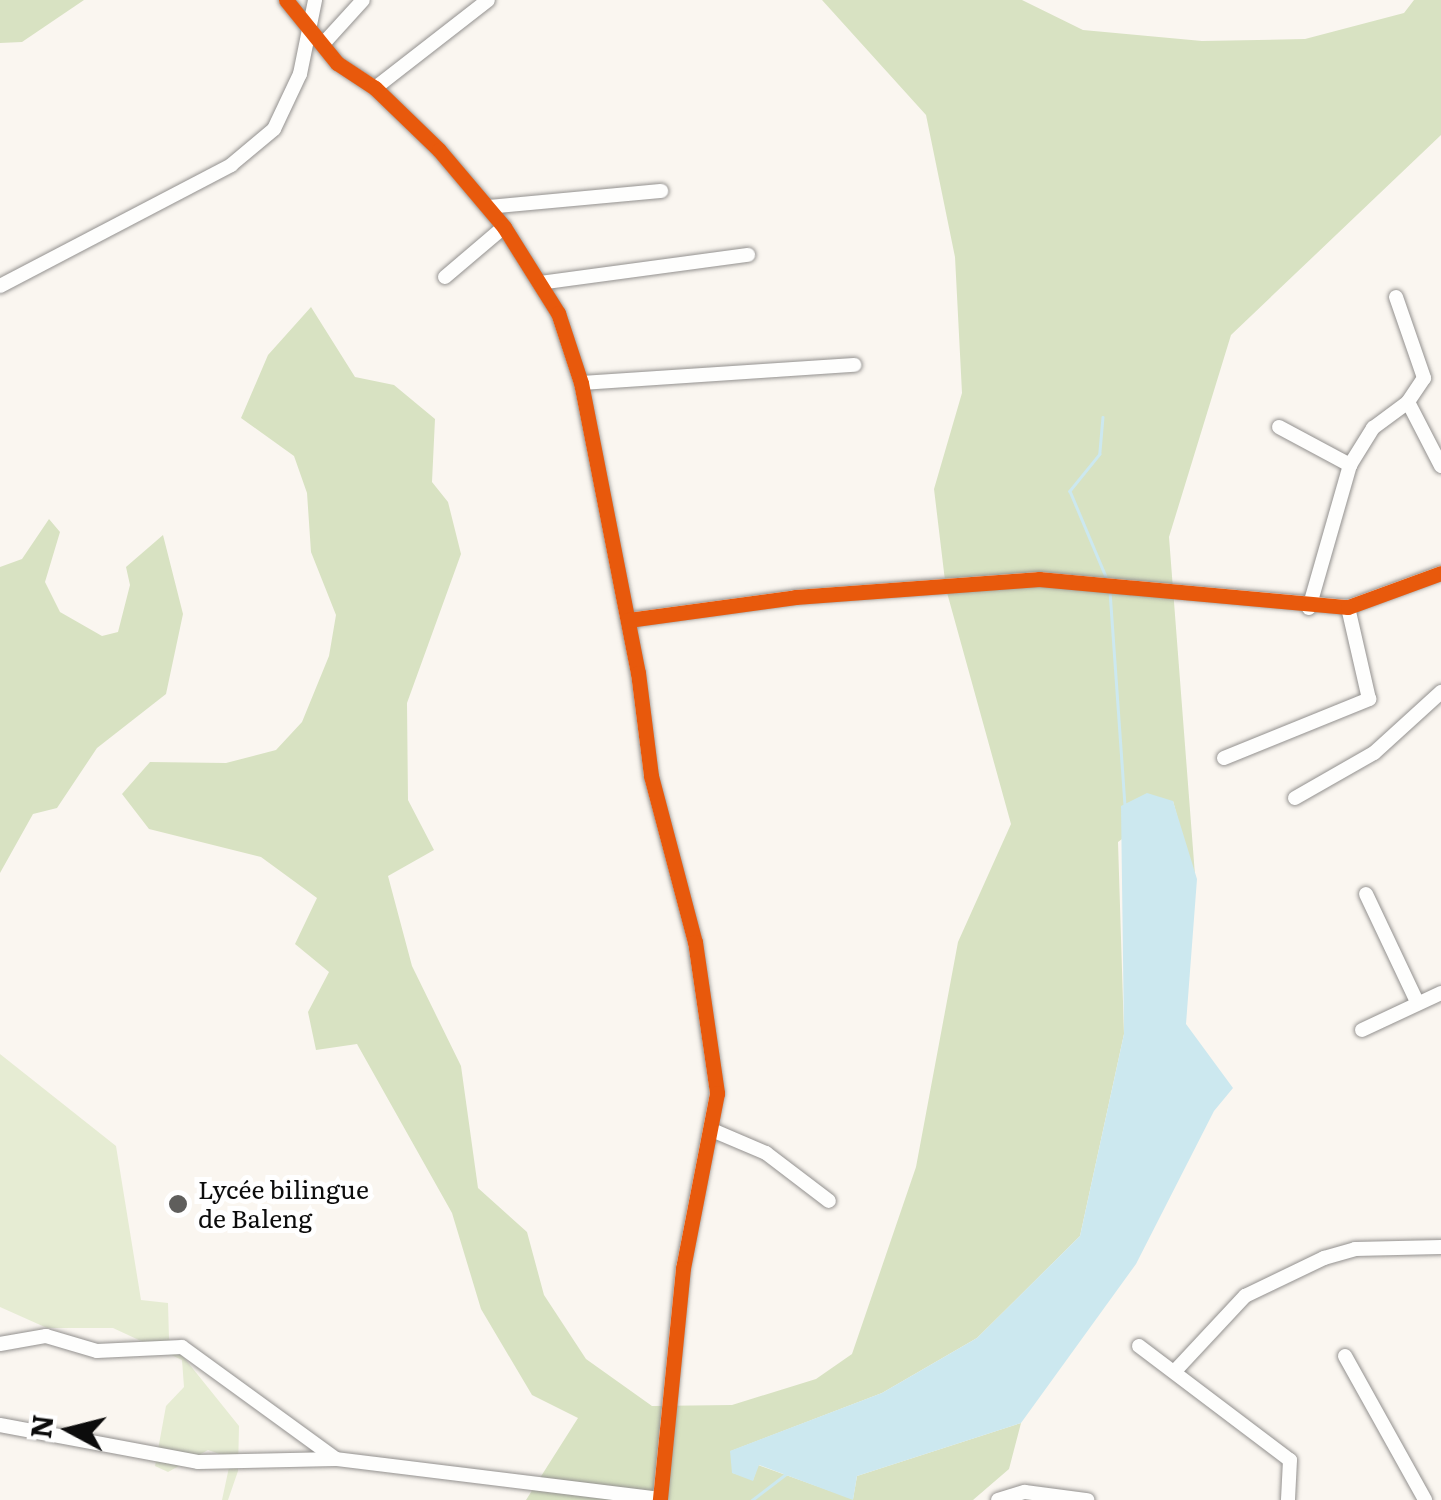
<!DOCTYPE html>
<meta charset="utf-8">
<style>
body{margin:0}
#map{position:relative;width:1441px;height:1500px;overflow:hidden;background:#faf6f0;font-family:Literata,serif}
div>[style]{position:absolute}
.green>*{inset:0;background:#e6ecd3}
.forest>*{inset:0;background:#d8e2c2}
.water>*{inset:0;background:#cce8ef}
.stream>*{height:2.5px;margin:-1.25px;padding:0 1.25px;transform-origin:1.25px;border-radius:1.25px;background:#cce8ef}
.roads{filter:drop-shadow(0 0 2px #93918f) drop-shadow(0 0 2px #93918f)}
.minor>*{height:14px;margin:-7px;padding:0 7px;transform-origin:7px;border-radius:7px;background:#fefefd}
.cycleway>*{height:15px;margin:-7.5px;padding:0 7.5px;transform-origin:7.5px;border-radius:7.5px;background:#e8590c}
.dots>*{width:28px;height:28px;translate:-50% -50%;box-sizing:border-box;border:5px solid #fff;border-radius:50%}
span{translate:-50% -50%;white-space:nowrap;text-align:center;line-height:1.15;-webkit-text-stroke:10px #fff;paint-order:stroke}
.poi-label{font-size:25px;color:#0c0c0c}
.left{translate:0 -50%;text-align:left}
.north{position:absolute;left:20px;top:1380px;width:100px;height:100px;-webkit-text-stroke:8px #fff;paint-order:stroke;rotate:277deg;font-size:28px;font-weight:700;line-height:40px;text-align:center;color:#0c0c0c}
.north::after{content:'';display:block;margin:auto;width:35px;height:45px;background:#0c0c0c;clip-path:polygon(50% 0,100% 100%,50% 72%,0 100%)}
</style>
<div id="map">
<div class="green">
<i style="clip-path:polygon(0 1054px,116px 1146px,141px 1300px,168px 1303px,169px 1339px,239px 1426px,238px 1471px,228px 1500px,222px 1500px,231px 1458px,208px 1450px,168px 1472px,155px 1466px,166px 1406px,184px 1387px,182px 1360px,113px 1328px,47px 1328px,0 1307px)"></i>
</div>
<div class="forest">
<i style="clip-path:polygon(0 0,84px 0,22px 42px,0 43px)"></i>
<i style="clip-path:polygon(822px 0,1022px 0,1083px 30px,1202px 41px,1305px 39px,1404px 13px,1414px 0,1441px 0,1441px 135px,1231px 335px,1169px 537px,1196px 888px,1173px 801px,1118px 842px,1124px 1034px,1080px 1236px,977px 1338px,882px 1393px,731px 1451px,733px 1473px,753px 1480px,758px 1465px,853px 1499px,857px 1476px,1021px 1423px,1009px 1469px,973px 1500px,526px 1500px,578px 1418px,532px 1395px,481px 1309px,452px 1213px,357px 1044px,316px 1050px,308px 1012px,329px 972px,295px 944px,317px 898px,261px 857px,149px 829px,122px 794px,150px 762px,226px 763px,276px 750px,302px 722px,329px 656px,336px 615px,311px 552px,307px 493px,294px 456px,241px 418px,268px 355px,311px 307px,355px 377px,394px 385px,435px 419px,432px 482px,448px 502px,461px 554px,407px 703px,408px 800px,434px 850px,388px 876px,412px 966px,461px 1066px,478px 1188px,527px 1232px,544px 1295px,586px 1359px,652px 1406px,732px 1405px,816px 1379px,852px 1354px,916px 1167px,958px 942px,1011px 824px,946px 589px,934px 489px,962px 393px,955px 257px,926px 115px)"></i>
<i style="clip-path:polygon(49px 519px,60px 532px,45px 582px,60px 612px,102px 636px,118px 632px,130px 585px,126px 567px,163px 535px,183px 614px,166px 694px,97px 748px,57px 808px,33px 814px,0 873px,0 567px,22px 559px)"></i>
</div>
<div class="water">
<i style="clip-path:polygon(1147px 793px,1173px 801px,1197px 879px,1186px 1024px,1233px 1088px,1214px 1111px,1136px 1264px,1021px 1423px,857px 1476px,853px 1500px,759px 1465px,753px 1481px,732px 1473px,730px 1451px,882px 1393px,977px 1338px,1080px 1236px,1124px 1034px,1121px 806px)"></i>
</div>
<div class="stream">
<i style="left:1103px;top:417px;width:37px;rotate:95deg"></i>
<i style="left:1100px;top:454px;width:48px;rotate:129deg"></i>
<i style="left:1070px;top:491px;width:95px;rotate:67.2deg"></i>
<i style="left:1110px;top:591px;width:217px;rotate:86deg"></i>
<i style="left:752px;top:1500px;width:43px;rotate:-37.4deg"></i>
</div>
<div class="roads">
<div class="minor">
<i style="left:286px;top:0;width:81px;rotate:51deg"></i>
<i style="left:337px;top:63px;width:45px;rotate:33.3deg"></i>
<i style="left:375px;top:88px;width:89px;rotate:44.1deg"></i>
<i style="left:439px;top:150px;width:101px;rotate:49.8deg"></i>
<i style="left:504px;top:227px;width:102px;rotate:57.9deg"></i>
<i style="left:558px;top:313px;width:74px;rotate:71.8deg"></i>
<i style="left:581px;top:383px;width:296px;rotate:78.9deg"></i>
<i style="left:638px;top:673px;width:104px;rotate:82.8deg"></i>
<i style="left:651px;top:776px;width:172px;rotate:75.2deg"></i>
<i style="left:695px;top:942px;width:153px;rotate:81.7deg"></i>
<i style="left:717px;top:1093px;width:178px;rotate:101deg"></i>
<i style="left:683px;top:1268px;width:233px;rotate:95.7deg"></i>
<i style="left:323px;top:44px;width:59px;rotate:-47.7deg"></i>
<i style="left:375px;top:88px;width:143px;rotate:-37.9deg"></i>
<i style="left:488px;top:207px;width:174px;rotate:-5.3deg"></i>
<i style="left:445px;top:277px;width:77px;rotate:-40.3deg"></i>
<i style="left:540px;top:283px;width:210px;rotate:-7.7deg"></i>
<i style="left:0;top:286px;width:261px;rotate:-27.6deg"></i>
<i style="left:231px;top:165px;width:56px;rotate:-39.9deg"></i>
<i style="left:274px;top:129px;width:61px;rotate:-64.7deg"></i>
<i style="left:300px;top:74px;width:76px;rotate:-78.5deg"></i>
<i style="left:1396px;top:297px;width:86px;rotate:70.9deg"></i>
<i style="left:1424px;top:378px;width:29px;rotate:124deg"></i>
<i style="left:1408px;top:402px;width:72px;rotate:62.7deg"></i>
<i style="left:581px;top:383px;width:274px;rotate:-3.8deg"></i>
<i style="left:1279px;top:427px;width:81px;rotate:28.2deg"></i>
<i style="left:1309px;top:608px;width:149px;rotate:-74deg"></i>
<i style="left:1350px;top:465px;width:44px;rotate:-58.1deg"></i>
<i style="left:1373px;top:428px;width:44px;rotate:-36.6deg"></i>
<i style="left:628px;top:620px;width:169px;rotate:-7.8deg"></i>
<i style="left:795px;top:597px;width:245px;rotate:-4.2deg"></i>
<i style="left:1039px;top:579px;width:310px;rotate:5.2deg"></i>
<i style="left:1348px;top:607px;width:99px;rotate:-20.1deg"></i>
<i style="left:1224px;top:758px;width:157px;rotate:-22.1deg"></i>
<i style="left:1369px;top:699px;width:94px;rotate:-102.9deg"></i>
<i style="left:1295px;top:798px;width:91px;rotate:-29.7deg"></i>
<i style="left:1374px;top:753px;width:91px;rotate:-42.3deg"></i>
<i style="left:1366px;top:894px;width:119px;rotate:64.7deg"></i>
<i style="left:1362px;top:1030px;width:87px;rotate:-25.1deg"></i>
<i style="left:712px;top:1130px;width:59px;rotate:23.1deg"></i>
<i style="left:766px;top:1153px;width:79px;rotate:37.3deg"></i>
<i style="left:0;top:1344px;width:47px;rotate:-9.9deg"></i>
<i style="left:46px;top:1336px;width:53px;rotate:16.4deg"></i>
<i style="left:97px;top:1351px;width:85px;rotate:-2.7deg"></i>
<i style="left:182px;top:1347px;width:190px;rotate:36deg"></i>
<i style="left:336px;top:1459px;width:326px;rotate:7deg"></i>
<i style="left:1139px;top:1346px;width:189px;rotate:37.1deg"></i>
<i style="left:1290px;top:1460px;width:40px;rotate:92.9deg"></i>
<i style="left:1345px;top:1356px;width:165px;rotate:60.9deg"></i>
<i style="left:1175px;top:1371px;width:103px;rotate:-47deg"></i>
<i style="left:1245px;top:1296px;width:88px;rotate:-25.7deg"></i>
<i style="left:1324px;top:1258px;width:32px;rotate:-16deg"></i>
<i style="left:1355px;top:1249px;width:86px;rotate:-1.3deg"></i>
<i style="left:0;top:1425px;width:201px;rotate:10.6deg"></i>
<i style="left:198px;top:1462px;width:138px;rotate:-1.2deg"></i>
<i style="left:998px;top:1500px;width:28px;rotate:-17deg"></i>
<i style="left:1025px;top:1492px;width:63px;rotate:7.4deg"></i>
</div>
</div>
<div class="cycleway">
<i style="left:286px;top:0;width:81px;rotate:51deg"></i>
<i style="left:337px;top:63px;width:45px;rotate:33.3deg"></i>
<i style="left:375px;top:88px;width:89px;rotate:44.1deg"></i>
<i style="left:439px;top:150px;width:101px;rotate:49.8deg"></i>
<i style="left:504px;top:227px;width:102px;rotate:57.9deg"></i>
<i style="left:558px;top:313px;width:74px;rotate:71.8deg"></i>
<i style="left:581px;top:383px;width:296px;rotate:78.9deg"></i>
<i style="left:638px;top:673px;width:104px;rotate:82.8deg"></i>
<i style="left:651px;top:776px;width:172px;rotate:75.2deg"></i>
<i style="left:695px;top:942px;width:153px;rotate:81.7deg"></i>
<i style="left:717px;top:1093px;width:178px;rotate:101deg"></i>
<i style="left:683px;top:1268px;width:233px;rotate:95.7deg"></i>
<i style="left:628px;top:620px;width:169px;rotate:-7.8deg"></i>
<i style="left:795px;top:597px;width:245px;rotate:-4.2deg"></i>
<i style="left:1039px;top:579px;width:310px;rotate:5.2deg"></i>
<i style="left:1348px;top:607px;width:99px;rotate:-20.1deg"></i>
</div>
<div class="dots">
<i style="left:178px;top:1204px;background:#5f5e5c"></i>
</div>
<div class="poi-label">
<span class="left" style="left:198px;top:1204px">Lycée bilingue<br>de Baleng</span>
</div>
<div class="north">N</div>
</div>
